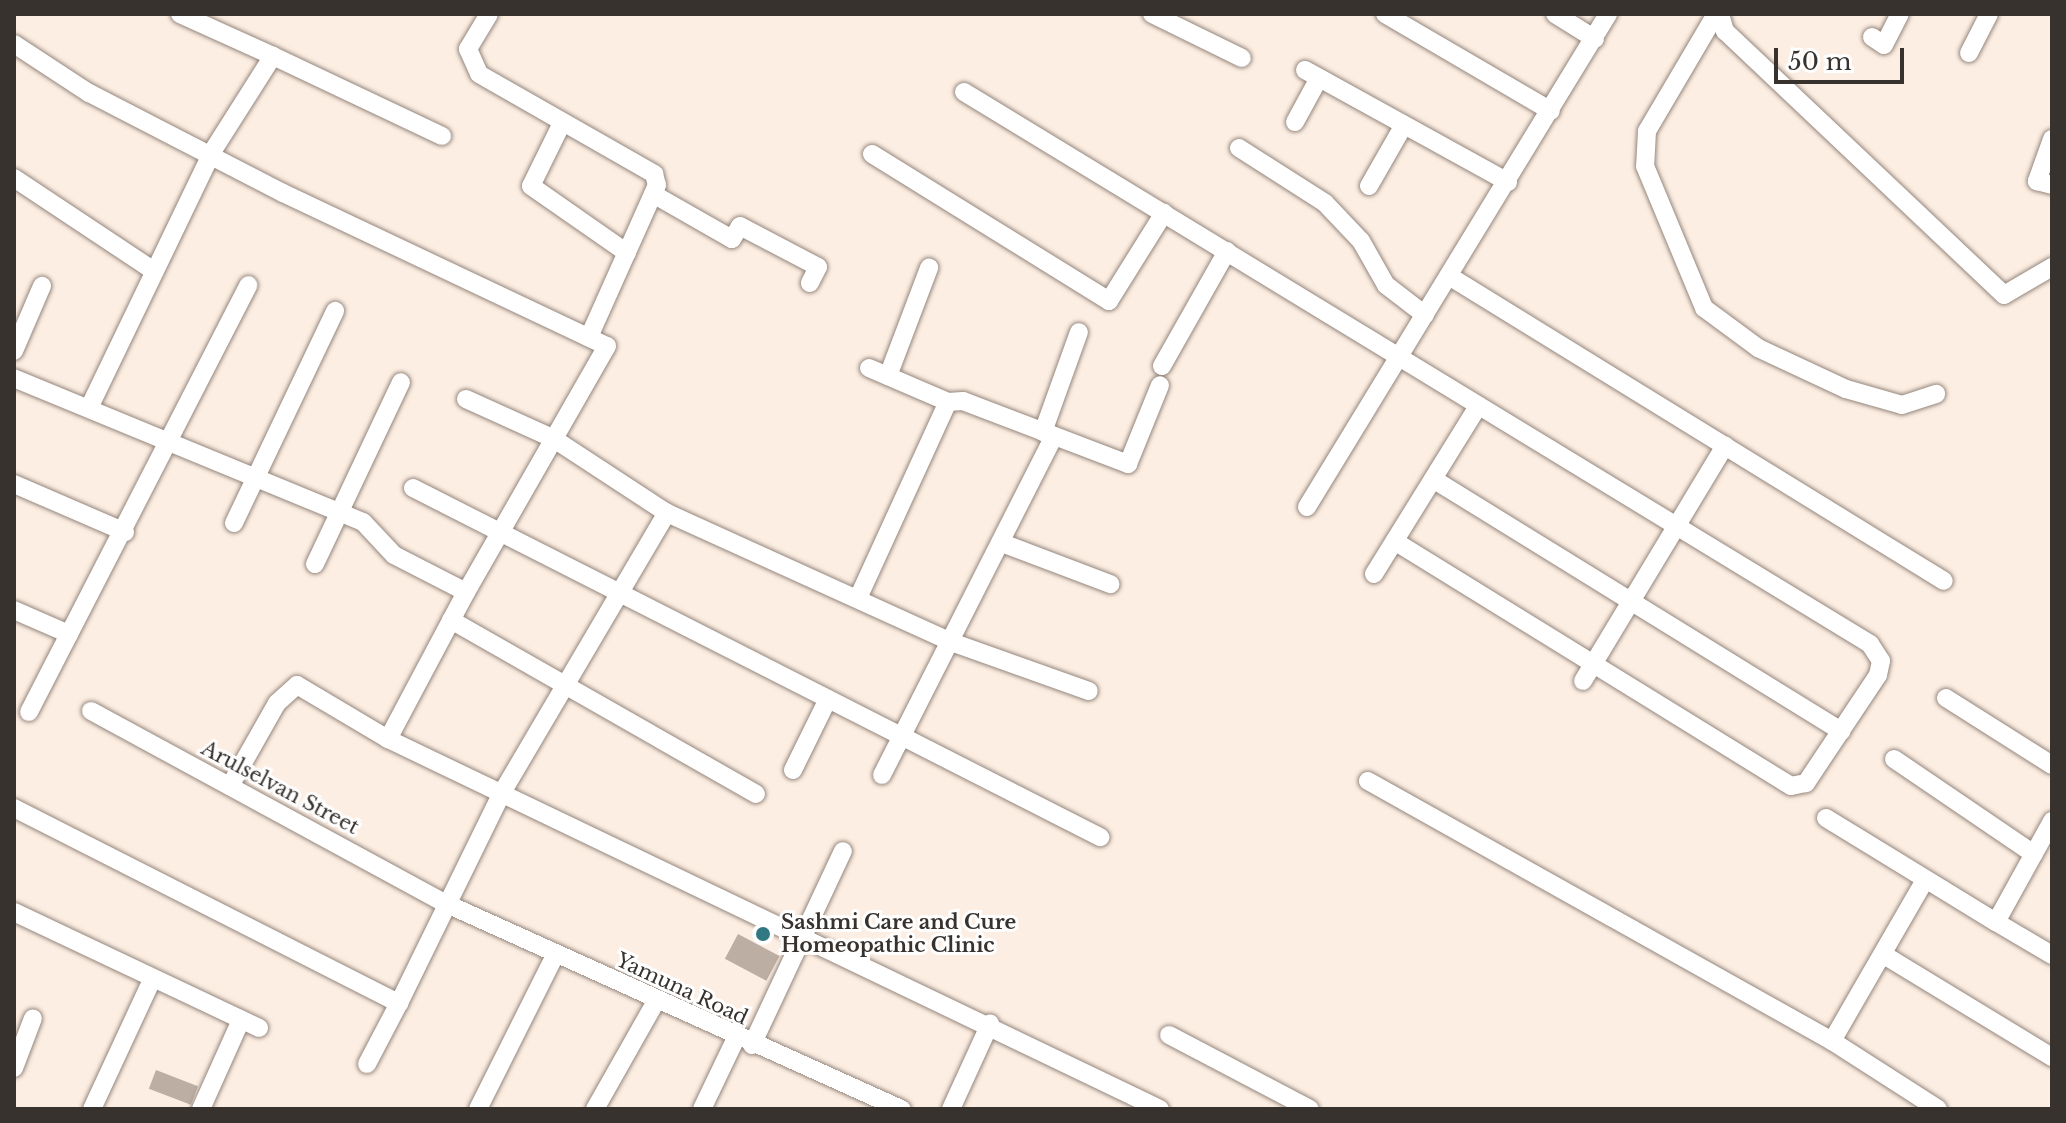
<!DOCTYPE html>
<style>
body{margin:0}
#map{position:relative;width:2066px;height:1123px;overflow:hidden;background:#fdeee3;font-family:"Libre Baskerville",serif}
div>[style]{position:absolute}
.building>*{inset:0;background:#bcaea3;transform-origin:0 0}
.roads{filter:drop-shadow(0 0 2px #94867c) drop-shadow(0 0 2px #94867c)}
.minor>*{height:18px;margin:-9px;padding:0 9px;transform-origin:9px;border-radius:9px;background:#fff}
.dots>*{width:22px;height:22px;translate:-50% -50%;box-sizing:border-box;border:4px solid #fefefe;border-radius:50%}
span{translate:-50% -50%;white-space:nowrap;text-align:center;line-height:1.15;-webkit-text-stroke:6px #fefefe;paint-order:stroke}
.street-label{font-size:20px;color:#38322e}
.poi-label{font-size:20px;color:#38322e;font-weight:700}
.left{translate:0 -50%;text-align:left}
.frame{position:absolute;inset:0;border:16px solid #38322e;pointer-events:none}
.scale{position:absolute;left:1774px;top:48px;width:130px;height:36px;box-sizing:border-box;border:4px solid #38322e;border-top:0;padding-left:10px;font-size:24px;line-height:28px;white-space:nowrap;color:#38322e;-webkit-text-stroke:6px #fefefe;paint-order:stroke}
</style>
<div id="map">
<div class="building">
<i style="left:738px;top:934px;width:47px;height:28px;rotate:28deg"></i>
<i style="left:156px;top:1070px;width:45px;height:20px;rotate:21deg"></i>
</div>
<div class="roads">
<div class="minor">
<i style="left:489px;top:14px;width:41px;rotate:121deg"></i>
<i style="left:468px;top:49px;width:27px;rotate:66deg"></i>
<i style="left:479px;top:74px;width:202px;rotate:29.7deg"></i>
<i style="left:654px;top:174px;width:11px;rotate:75deg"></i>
<i style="left:657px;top:185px;width:167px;rotate:114.1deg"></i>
<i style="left:1152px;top:14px;width:100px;rotate:26.1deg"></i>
<i style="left:1385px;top:14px;width:192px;rotate:30.3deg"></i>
<i style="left:1555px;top:14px;width:47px;rotate:32deg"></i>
<i style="left:1716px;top:14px;width:136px;rotate:120.5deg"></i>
<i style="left:1647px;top:131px;width:35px;rotate:93deg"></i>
<i style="left:1645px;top:166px;width:154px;rotate:67.4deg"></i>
<i style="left:1704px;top:308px;width:67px;rotate:36.5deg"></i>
<i style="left:1758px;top:348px;width:97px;rotate:25deg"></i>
<i style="left:1846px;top:389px;width:58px;rotate:15.9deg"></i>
<i style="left:1902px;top:405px;width:36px;rotate:-18deg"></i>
<i style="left:1720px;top:14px;width:18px;rotate:74deg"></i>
<i style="left:1725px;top:31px;width:384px;rotate:43.4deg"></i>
<i style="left:2004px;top:295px;width:56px;rotate:-30.3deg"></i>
<i style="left:1872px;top:37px;width:14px;rotate:34deg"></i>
<i style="left:1884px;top:45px;width:35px;rotate:-63deg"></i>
<i style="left:14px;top:44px;width:90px;rotate:33.2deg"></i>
<i style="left:89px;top:93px;width:218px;rotate:27.3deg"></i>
<i style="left:283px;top:193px;width:358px;rotate:25.3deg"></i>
<i style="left:607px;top:346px;width:284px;rotate:119.8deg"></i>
<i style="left:466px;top:592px;width:81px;rotate:-152.8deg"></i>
<i style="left:394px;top:555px;width:45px;rotate:-133.2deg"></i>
<i style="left:363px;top:522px;width:378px;rotate:-157.6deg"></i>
<i style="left:1969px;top:53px;width:44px;rotate:-62.9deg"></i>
<i style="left:273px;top:56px;width:187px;rotate:25.3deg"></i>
<i style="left:1305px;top:70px;width:232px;rotate:28.9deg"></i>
<i style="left:964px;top:92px;width:1061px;rotate:31.35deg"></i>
<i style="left:1870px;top:644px;width:20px;rotate:57deg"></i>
<i style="left:1881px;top:661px;width:14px;rotate:102deg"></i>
<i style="left:1878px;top:675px;width:130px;rotate:123.7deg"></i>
<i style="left:1806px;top:783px;width:15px;rotate:169deg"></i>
<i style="left:1791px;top:786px;width:466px;rotate:-148.3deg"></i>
<i style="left:1295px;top:122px;width:50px;rotate:-61.4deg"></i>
<i style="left:562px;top:123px;width:70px;rotate:116.2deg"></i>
<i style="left:531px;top:186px;width:117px;rotate:34.9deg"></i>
<i style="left:2052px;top:139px;width:45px;rotate:109.7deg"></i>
<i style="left:2037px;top:181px;width:16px;rotate:15deg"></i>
<i style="left:1239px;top:148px;width:102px;rotate:32.6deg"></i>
<i style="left:1325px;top:203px;width:52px;rotate:46.5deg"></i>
<i style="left:1361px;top:241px;width:51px;rotate:60.4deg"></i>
<i style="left:1386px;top:285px;width:49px;rotate:37.6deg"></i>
<i style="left:872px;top:154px;width:279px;rotate:31.8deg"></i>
<i style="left:1109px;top:301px;width:104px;rotate:-58deg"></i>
<i style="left:14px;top:178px;width:164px;rotate:33.6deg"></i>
<i style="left:1369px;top:186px;width:70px;rotate:-60.2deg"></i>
<i style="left:653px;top:194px;width:91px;rotate:29.7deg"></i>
<i style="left:732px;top:239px;width:15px;rotate:-58deg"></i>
<i style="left:740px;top:226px;width:88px;rotate:27.7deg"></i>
<i style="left:818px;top:267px;width:18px;rotate:117deg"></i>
<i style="left:1449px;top:276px;width:581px;rotate:31.64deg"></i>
<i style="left:14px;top:351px;width:71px;rotate:-66.7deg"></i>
<i style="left:1162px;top:366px;width:132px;rotate:-60.5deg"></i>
<i style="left:869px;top:368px;width:86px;rotate:23.3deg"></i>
<i style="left:888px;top:376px;width:116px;rotate:-69.2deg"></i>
<i style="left:466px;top:399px;width:97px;rotate:24.4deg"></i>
<i style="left:554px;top:439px;width:135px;rotate:33.2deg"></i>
<i style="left:667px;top:513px;width:315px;rotate:24.4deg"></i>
<i style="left:954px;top:643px;width:143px;rotate:19.6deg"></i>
<i style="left:89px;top:408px;width:284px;rotate:-64.3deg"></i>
<i style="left:212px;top:152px;width:114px;rotate:-57.6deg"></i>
<i style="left:273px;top:56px;width:102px;rotate:-155.7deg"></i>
<i style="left:1043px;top:432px;width:106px;rotate:-70.2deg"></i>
<i style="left:1433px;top:479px;width:480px;rotate:31.7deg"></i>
<i style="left:14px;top:484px;width:121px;rotate:23.4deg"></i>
<i style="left:413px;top:488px;width:771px;rotate:26.93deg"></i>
<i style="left:1307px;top:507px;width:578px;rotate:-58.59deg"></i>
<i style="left:234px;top:523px;width:235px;rotate:-64.5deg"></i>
<i style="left:1002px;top:543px;width:116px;rotate:20.8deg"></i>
<i style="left:315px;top:564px;width:201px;rotate:-64.7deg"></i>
<i style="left:1374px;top:574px;width:198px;rotate:-58.2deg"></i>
<i style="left:859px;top:596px;width:213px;rotate:-65.4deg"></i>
<i style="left:948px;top:402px;width:15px;rotate:-4deg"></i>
<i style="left:963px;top:401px;width:177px;rotate:20.9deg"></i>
<i style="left:1128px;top:464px;width:85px;rotate:-67.9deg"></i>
<i style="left:14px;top:610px;width:60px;rotate:23.6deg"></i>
<i style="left:451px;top:620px;width:351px;rotate:29.7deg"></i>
<i style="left:1583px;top:681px;width:275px;rotate:-58.9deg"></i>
<i style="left:1946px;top:698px;width:125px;rotate:32.3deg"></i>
<i style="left:91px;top:711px;width:405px;rotate:28.5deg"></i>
<i style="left:447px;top:904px;width:499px;rotate:24.3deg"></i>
<i style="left:29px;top:712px;width:480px;rotate:-62.8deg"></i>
<i style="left:388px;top:739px;width:166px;rotate:-62deg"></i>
<i style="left:1894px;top:759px;width:169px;rotate:34.2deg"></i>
<i style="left:793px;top:770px;width:79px;rotate:-63.8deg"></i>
<i style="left:882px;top:775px;width:380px;rotate:-63.1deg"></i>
<i style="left:1368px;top:781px;width:532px;rotate:29.26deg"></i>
<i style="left:1832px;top:1041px;width:186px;rotate:-60deg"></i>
<i style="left:230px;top:786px;width:95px;rotate:-60.5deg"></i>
<i style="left:277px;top:703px;width:27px;rotate:-42deg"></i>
<i style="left:297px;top:685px;width:106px;rotate:30.7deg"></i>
<i style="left:388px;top:739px;width:856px;rotate:25.61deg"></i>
<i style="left:14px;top:808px;width:432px;rotate:26.9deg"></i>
<i style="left:399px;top:1003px;width:236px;rotate:-63.9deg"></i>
<i style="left:503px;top:791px;width:323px;rotate:-59.5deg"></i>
<i style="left:1826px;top:818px;width:199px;rotate:31.5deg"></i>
<i style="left:2052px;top:821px;width:115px;rotate:119deg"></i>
<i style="left:1996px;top:922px;width:65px;rotate:30.5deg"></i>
<i style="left:14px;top:912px;width:271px;rotate:25.3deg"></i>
<i style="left:1884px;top:955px;width:197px;rotate:31.3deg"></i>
<i style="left:1169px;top:1035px;width:159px;rotate:27.7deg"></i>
<i style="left:1832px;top:1041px;width:126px;rotate:32.7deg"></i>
<i style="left:752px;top:1045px;width:214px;rotate:-64.9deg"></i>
<i style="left:367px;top:1064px;width:69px;rotate:-62.3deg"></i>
<i style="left:14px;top:1068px;width:53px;rotate:-69.2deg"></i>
<i style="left:92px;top:1109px;width:140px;rotate:-65.1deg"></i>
<i style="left:201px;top:1109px;width:98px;rotate:-65.8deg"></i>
<i style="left:478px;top:1109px;width:172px;rotate:-63.4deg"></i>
<i style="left:595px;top:1109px;width:124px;rotate:-60.5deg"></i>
<i style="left:702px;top:1109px;width:79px;rotate:-64.4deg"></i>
<i style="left:951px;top:1109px;width:94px;rotate:-65.4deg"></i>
</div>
</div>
<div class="dots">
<i style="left:763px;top:934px;background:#317882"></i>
</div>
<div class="street-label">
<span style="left:280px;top:788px;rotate:28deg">Arulselvan Street</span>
<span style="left:682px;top:989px;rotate:25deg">Yamuna Road</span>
</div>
<div class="poi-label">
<span class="left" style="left:781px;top:934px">Sashmi Care and Cure<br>Homeopathic Clinic</span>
</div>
<div class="frame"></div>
<div class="scale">50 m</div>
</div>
